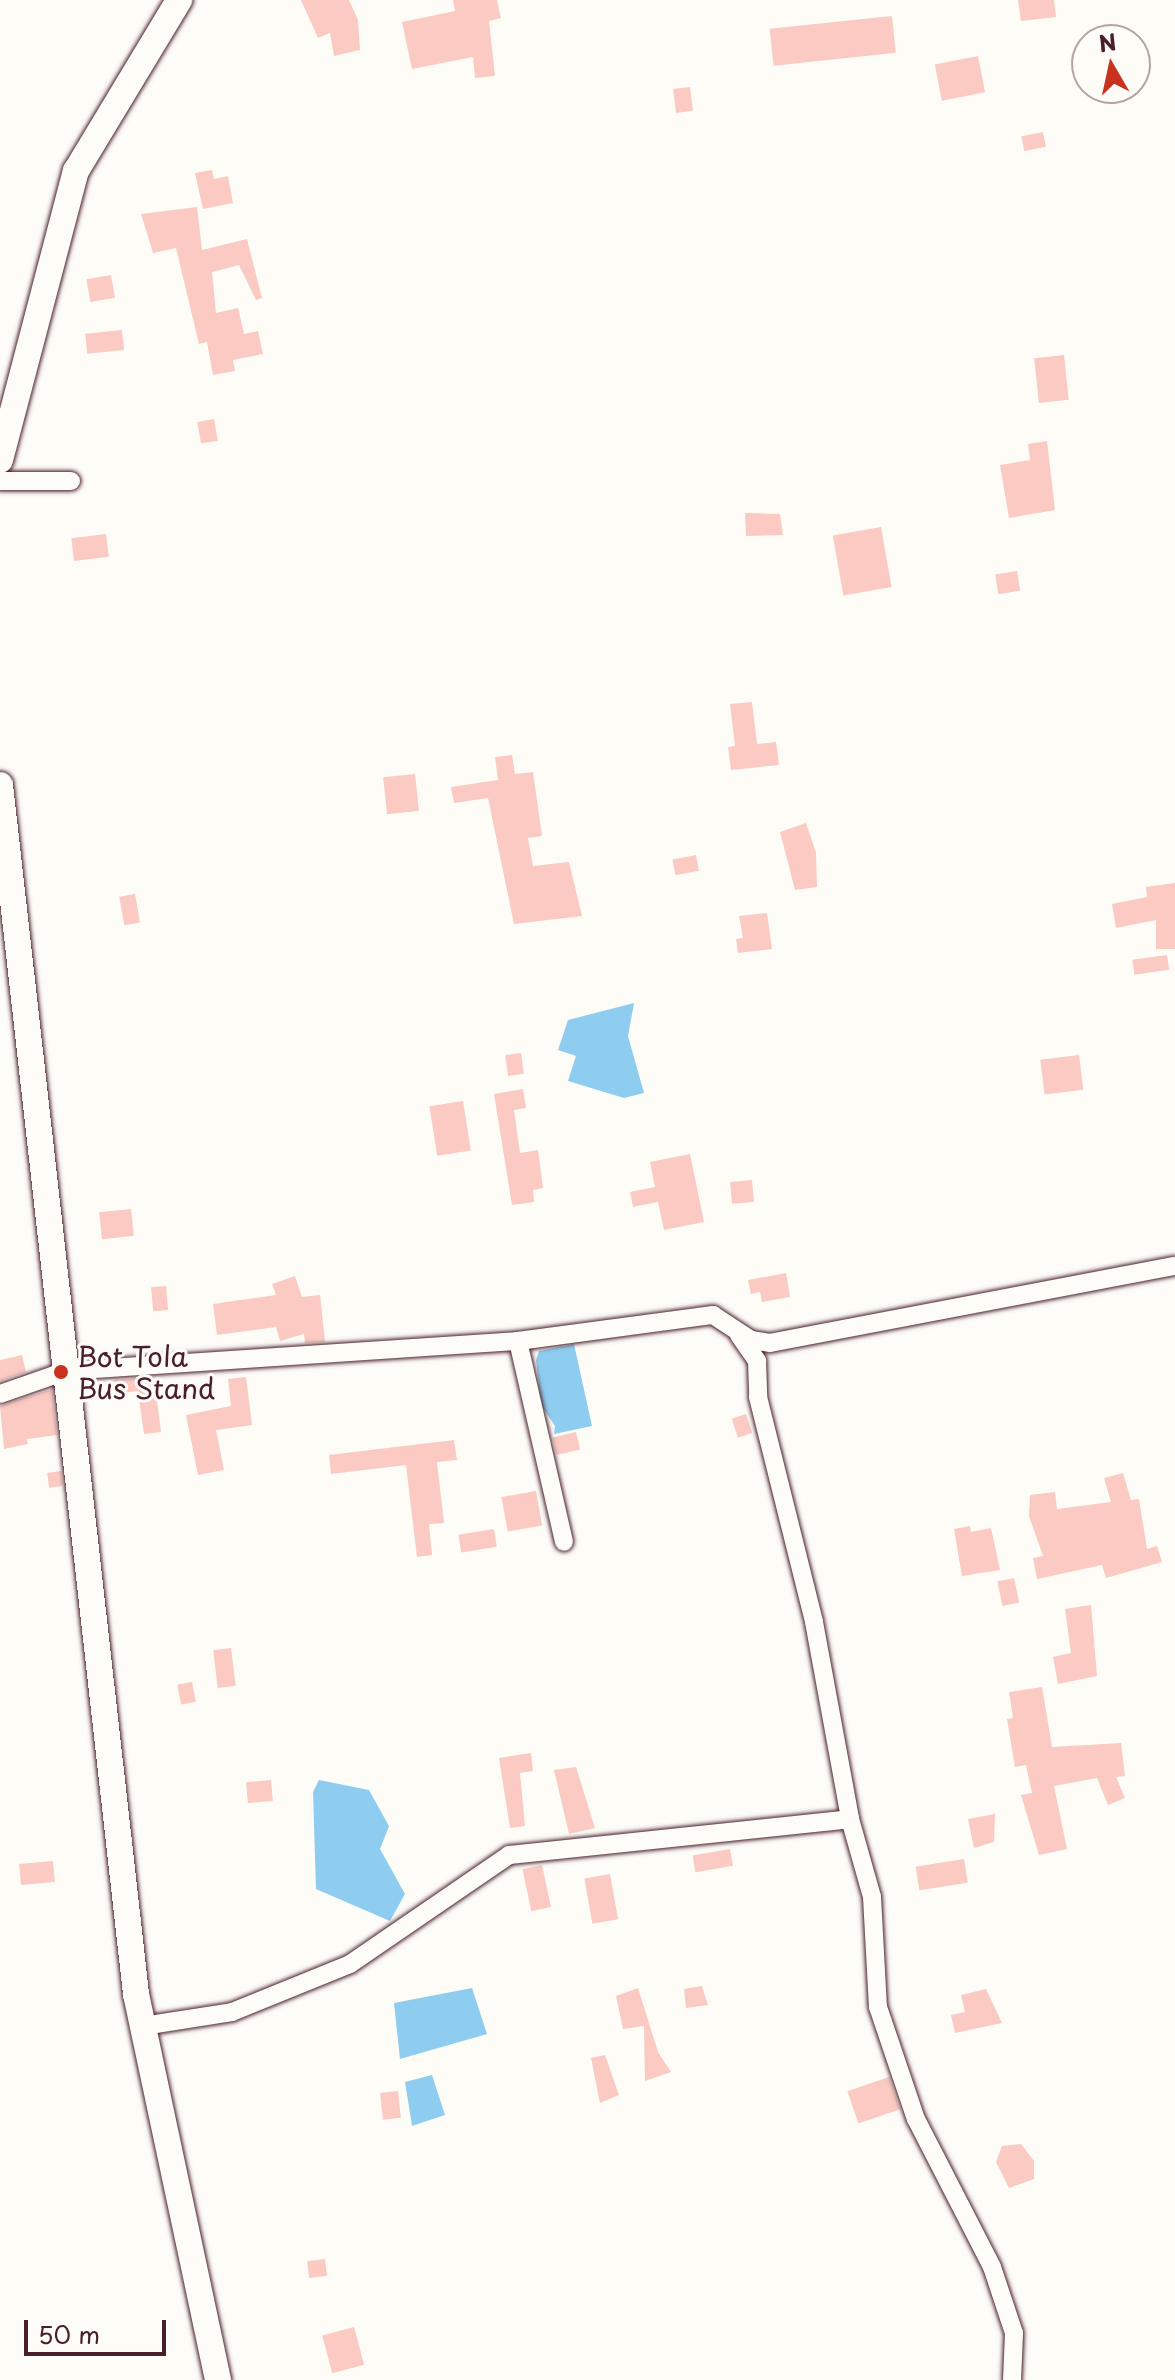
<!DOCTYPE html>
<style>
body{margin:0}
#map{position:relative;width:1175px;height:2380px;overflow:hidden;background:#fdfcf7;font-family:"Playpen Sans",sans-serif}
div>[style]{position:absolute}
.water>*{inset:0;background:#8ecdef}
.building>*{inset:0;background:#facac3;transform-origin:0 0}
.roads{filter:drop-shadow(0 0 2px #4a1f2b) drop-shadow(0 0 2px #4a1f2b)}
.street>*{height:18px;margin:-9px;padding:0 9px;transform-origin:9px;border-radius:9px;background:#fdfcf7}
.secondary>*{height:26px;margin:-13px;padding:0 13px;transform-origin:13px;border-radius:13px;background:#fdfcf7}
.dots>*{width:22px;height:22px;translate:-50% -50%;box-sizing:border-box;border:4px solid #fdfcf7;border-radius:50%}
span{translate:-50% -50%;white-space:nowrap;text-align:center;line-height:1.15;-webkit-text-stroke:6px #fdfcf7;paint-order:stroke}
.poi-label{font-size:28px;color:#4a1f2b}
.left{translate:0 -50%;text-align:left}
.north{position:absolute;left:1071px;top:24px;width:80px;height:80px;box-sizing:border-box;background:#fdfcf7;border:2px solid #b5a4a5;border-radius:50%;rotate:351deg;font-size:22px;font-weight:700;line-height:32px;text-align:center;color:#4a1f2b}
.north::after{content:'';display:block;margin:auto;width:28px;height:36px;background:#c8321e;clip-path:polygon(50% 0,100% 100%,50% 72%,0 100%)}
.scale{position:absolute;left:24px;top:2320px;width:142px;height:36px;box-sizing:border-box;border:4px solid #4a1f2b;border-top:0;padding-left:10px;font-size:24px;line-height:28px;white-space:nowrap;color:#4a1f2b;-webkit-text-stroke:6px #fdfcf7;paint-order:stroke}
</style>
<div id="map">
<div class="water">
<i style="clip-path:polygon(634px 1003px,628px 1036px,644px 1093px,624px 1098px,568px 1081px,576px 1056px,558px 1050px,568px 1020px)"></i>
<i style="clip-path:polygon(574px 1344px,592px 1426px,554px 1434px,555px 1426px,541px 1405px,536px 1360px,539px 1351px)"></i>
<i style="clip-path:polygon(319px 1780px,369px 1790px,389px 1826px,380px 1849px,405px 1894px,390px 1921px,316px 1889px,313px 1792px)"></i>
<i style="clip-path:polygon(472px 1988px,487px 2034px,400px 2059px,394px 2003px)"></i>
<i style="clip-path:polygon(432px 2075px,445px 2115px,412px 2126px,405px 2082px)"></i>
</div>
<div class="building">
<i style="clip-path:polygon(301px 0,349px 0,358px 20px,360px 50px,334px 56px,330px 33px,318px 38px)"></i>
<i style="clip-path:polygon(453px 0,497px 0,501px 18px,489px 21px,495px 76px,475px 78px,473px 57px,412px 69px,402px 22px,455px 11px)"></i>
<i style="clip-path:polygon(1018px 0,1054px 0,1056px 17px,1021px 21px)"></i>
<i style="left:892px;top:16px;width:37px;height:123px;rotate:84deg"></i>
<i style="left:978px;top:56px;width:37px;height:44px;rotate:79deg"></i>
<i style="left:690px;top:87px;width:24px;height:17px;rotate:83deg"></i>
<i style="left:1043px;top:132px;width:15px;height:22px;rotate:79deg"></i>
<i style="clip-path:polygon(212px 170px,214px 179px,228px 176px,233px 203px,203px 209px,195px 173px)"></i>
<i style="clip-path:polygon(197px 207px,202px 250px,247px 239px,262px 298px,256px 300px,239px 265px,212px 272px,216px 313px,238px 308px,244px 334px,258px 331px,263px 354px,233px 360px,235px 371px,213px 375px,207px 342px,199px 344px,176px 248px,153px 253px,141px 214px)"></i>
<i style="left:111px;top:275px;width:23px;height:25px;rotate:80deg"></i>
<i style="left:122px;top:330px;width:20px;height:37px;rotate:84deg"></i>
<i style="left:1064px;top:355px;width:45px;height:30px;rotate:84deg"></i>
<i style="left:214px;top:419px;width:22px;height:17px;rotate:80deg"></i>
<i style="clip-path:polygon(1047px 441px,1055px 510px,1009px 518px,1000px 465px,1030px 460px,1028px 444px)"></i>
<i style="clip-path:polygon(745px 513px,780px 514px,783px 535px,746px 536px)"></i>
<i style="left:881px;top:527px;width:61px;height:49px;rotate:80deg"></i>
<i style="left:106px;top:534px;width:23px;height:35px;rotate:83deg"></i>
<i style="left:1017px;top:571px;width:20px;height:22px;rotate:81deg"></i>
<i style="clip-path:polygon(752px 702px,757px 744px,776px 742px,779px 765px,731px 770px,728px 747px,735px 746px,730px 704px)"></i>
<i style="clip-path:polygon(512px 755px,515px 774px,533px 772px,542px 836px,528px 838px,533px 866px,569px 862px,582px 916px,514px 924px,488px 798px,454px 803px,451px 787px,498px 780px,495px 757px)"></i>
<i style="left:415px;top:774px;width:37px;height:32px;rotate:84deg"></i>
<i style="clip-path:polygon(806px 823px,816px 853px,817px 887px,795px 890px,780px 832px)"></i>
<i style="left:696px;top:855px;width:16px;height:24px;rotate:79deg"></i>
<i style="clip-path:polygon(1175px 883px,1175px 949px,1156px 949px,1156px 920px,1116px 928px,1112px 904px,1147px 897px,1146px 887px)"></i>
<i style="left:135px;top:894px;width:29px;height:16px;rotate:80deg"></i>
<i style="clip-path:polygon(767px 913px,772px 949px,738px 953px,736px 939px,743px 938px,739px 916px)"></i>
<i style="left:1167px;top:955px;width:15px;height:35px;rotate:82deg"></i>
<i style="left:521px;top:1053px;width:21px;height:16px;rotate:82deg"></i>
<i style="left:1079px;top:1055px;width:35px;height:39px;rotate:83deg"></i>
<i style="clip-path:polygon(523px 1089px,526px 1108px,514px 1110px,520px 1153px,538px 1150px,543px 1188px,533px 1190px,534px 1202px,512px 1205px,494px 1094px)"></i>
<i style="left:463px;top:1101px;width:50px;height:34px;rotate:81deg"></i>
<i style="clip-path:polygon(690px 1154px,704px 1222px,664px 1230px,658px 1202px,633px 1207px,630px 1192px,655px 1187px,650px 1162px)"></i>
<i style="left:752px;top:1180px;width:22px;height:22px;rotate:85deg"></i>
<i style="left:131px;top:1209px;width:27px;height:32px;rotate:84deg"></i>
<i style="clip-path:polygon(786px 1273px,790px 1297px,762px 1302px,760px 1292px,751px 1294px,748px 1280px)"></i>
<i style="clip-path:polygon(295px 1276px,302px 1297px,320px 1295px,325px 1342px,305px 1343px,304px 1334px,280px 1341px,276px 1327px,217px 1335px,213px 1304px,276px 1295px,272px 1284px)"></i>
<i style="left:166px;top:1286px;width:24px;height:15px;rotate:85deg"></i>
<i style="clip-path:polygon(22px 1355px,26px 1372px,0 1381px,0 1360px)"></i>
<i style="clip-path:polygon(154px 1377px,161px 1432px,144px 1434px,138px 1391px,116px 1394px,114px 1380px)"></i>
<i style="clip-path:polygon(246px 1377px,252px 1425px,216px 1430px,224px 1470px,198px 1475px,186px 1415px,231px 1406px,228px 1379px)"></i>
<i style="clip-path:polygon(52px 1389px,57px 1435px,27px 1439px,28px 1444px,4px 1449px,0 1406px)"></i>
<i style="left:746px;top:1414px;width:20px;height:15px;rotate:72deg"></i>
<i style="left:576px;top:1432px;width:18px;height:24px;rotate:77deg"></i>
<i style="clip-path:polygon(454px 1440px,457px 1460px,437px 1462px,444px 1523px,429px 1524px,432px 1555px,417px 1557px,406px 1465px,331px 1474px,329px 1455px)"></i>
<i style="left:61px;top:1471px;width:15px;height:14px;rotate:82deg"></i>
<i style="clip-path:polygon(1123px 1473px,1131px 1500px,1139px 1499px,1147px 1549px,1157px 1546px,1162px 1562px,1106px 1578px,1102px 1565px,1037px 1579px,1033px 1558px,1043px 1556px,1029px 1516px,1030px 1495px,1055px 1492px,1057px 1509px,1111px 1502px,1104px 1478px)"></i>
<i style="left:536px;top:1491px;width:35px;height:35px;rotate:80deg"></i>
<i style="clip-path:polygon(970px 1526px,971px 1532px,991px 1528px,1000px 1570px,962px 1576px,954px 1529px)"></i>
<i style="left:494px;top:1529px;width:18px;height:36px;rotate:81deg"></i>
<i style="left:1014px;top:1578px;width:25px;height:17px;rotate:78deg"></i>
<i style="clip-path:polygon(1091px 1605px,1097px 1676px,1058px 1684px,1053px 1657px,1071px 1653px,1065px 1609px)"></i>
<i style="left:231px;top:1648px;width:38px;height:18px;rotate:83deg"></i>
<i style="left:192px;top:1682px;width:20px;height:15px;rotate:79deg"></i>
<i style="clip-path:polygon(1042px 1687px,1052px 1747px,1121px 1743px,1125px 1776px,1116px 1777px,1125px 1798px,1108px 1805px,1097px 1778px,1054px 1786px,1067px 1849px,1039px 1855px,1021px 1795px,1032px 1793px,1026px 1765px,1015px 1767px,1007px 1719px,1013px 1718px,1009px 1692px)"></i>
<i style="clip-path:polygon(531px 1753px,533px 1771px,520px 1773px,525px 1826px,510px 1828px,499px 1758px)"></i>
<i style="clip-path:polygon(576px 1767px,595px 1828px,569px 1834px,554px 1770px)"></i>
<i style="left:271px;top:1780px;width:21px;height:25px;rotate:85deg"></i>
<i style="clip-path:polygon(995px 1814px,994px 1842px,974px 1848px,968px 1819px)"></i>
<i style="left:730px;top:1849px;width:17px;height:38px;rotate:80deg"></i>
<i style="left:964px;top:1859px;width:24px;height:49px;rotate:81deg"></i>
<i style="left:53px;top:1861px;width:21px;height:34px;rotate:85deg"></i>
<i style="left:542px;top:1865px;width:43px;height:20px;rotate:78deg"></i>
<i style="left:610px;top:1874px;width:46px;height:26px;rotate:80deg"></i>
<i style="clip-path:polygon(702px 1986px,708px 2005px,686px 2008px,684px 1989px)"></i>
<i style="clip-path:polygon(638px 1988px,658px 2052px,671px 2072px,645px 2081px,644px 2026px,623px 2029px,616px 1996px)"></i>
<i style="clip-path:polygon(986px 1989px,1002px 2023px,955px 2033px,951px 2015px,965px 2012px,961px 1995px)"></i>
<i style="clip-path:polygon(605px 2055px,619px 2095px,600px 2103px,591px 2058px)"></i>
<i style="left:889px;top:2077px;width:34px;height:44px;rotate:71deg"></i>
<i style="left:398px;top:2091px;width:27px;height:18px;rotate:84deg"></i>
<i style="clip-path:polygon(1021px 2144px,1034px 2161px,1034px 2179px,1009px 2188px,996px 2162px,1002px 2146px)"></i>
<i style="left:325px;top:2259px;width:17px;height:18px;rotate:83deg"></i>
<i style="left:354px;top:2327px;width:39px;height:33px;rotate:75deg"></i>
</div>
<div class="roads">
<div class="street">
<i style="left:0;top:481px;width:71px"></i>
<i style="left:739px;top:1335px;width:32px;rotate:55deg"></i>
<i style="left:757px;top:1361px;width:36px;rotate:88deg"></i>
<i style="left:758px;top:1397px;width:232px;rotate:76deg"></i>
<i style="left:814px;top:1622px;width:200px;rotate:79.6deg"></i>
<i style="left:850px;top:1819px;width:81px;rotate:74.2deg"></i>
<i style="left:872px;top:1897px;width:110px;rotate:86.9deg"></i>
<i style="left:878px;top:2007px;width:118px;rotate:71.3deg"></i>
<i style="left:916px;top:2119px;width:166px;rotate:62.8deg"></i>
<i style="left:992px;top:2267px;width:70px;rotate:71.6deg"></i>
<i style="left:1014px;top:2333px;width:47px;rotate:92.4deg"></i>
<i style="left:518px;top:1341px;width:206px;rotate:77.1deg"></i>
<i style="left:0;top:1394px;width:70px;rotate:-19.2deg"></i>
<i style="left:66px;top:1371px;width:453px;rotate:-3.8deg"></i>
<i style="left:518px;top:1341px;width:197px;rotate:-7.6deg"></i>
<i style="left:713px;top:1315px;width:45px;rotate:33.3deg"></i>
<i style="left:751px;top:1340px;width:19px;rotate:9deg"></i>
<i style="left:770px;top:1343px;width:412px;rotate:-10.8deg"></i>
<i style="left:143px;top:2026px;width:90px;rotate:-8.9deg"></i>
<i style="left:232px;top:2012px;width:127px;rotate:-22.1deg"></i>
<i style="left:350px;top:1964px;width:193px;rotate:-34.4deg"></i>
<i style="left:509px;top:1855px;width:343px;rotate:-6deg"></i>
</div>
<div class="secondary">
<i style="left:0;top:460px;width:299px;rotate:-75.3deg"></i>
<i style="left:76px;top:171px;width:200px;rotate:-58.9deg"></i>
<i style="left:0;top:785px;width:1217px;rotate:83.58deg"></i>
<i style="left:136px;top:1994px;width:395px;rotate:78deg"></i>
</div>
</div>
<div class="dots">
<i style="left:61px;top:1372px;background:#c8321e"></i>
</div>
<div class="poi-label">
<span class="left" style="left:77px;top:1372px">Bot Tola<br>Bus Stand</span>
</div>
<div class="north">N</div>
<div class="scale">50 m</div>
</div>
